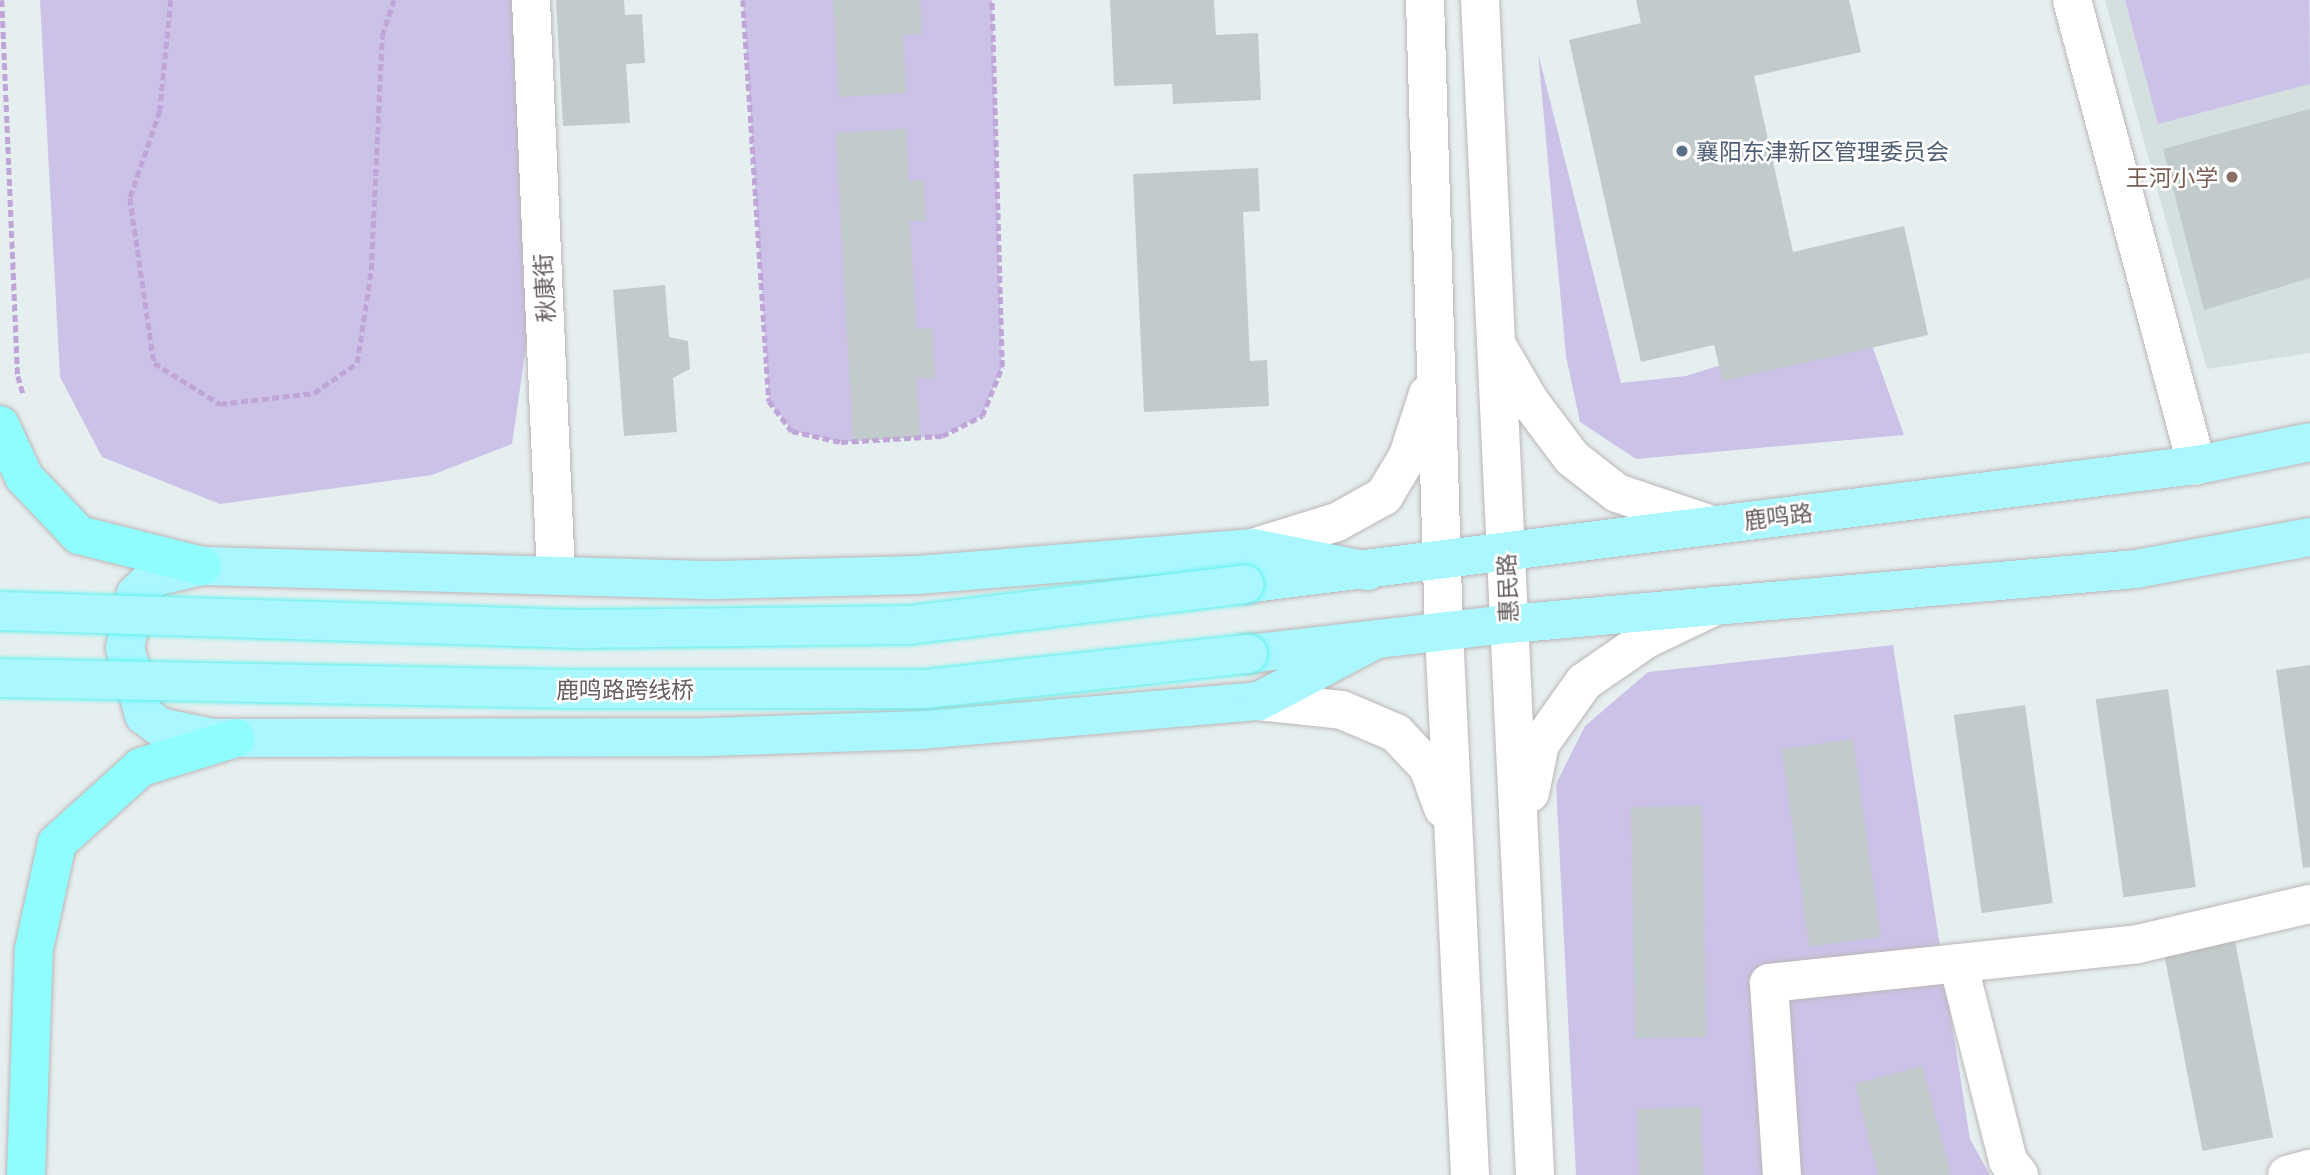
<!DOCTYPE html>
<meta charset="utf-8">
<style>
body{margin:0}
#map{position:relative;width:2310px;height:1175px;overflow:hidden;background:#e6eff0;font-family:Manrope,"Noto Sans SC",sans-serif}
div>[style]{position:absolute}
.education>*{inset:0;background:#d4e0e0}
.green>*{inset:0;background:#ccc2e7}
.building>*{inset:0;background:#c2cbcb;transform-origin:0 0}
.path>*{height:4.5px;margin-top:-2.25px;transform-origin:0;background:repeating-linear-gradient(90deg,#c0a5d9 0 7px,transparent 0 10.5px)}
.roads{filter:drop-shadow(0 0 2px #bcb6b6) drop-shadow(0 0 2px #bcb6b6)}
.minor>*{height:38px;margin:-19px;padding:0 19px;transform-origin:19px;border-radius:19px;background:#fff}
.major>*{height:38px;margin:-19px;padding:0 19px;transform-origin:19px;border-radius:19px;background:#abf7ff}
.highway>*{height:38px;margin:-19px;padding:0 19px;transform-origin:19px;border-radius:19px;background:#8ffdfe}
.bridges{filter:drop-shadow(0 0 2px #5cf3ef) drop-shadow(0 0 2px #5cf3ef)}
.major-bridge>*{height:38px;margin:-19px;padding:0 19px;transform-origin:19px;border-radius:19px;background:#abf7ff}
.dots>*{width:19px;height:19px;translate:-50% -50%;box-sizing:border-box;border:4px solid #fff;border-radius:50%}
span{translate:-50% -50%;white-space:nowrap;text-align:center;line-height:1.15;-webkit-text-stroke:5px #fff;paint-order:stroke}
.service-label{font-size:23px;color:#4e5e75}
.left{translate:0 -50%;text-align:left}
.education-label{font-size:23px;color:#785e54}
.right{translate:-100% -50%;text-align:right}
.street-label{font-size:23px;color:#665d5f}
</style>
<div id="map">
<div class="education">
<i style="clip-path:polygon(2105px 0,2310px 0,2310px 353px,2207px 369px)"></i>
</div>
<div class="green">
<i style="clip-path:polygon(40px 0,520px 0,533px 298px,512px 444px,432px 475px,220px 504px,102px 457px,60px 377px)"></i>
<i style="clip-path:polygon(743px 0,992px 0,1002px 367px,982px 416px,942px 436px,841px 442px,792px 431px,769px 401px)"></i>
<i style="clip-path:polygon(2125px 0,2309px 0,2310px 84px,2158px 124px)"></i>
<i style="clip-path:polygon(1538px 53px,1621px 383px,1686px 376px,1863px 320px,1904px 435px,1636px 459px,1580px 422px,1566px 356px)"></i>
<i style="clip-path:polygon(1893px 645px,1970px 1139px,1990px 1175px,1576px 1175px,1556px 784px,1585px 726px,1648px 672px)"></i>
</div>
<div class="building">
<i style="clip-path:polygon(556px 0,624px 0,625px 15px,642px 14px,645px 63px,626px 64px,630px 123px,563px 126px)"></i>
<i style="clip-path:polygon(833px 0,920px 0,922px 34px,903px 35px,906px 93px,839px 97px)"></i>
<i style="clip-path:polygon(1110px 0,1214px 0,1216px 35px,1258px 33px,1261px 100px,1173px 104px,1172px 84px,1114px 86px)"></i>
<i style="clip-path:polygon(1636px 0,1849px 0,1861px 52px,1754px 76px,1793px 252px,1904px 226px,1928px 335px,1723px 381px,1714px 345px,1641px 362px,1569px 40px,1641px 23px)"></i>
<i style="clip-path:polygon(2310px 109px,2310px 278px,2204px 310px,2163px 149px)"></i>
<i style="clip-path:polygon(906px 129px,909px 181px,924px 180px,926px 221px,910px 221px,916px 329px,933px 328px,935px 378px,917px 378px,920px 437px,853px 441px,836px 133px)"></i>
<i style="clip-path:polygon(1258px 168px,1260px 211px,1243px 212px,1250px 361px,1267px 360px,1269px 406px,1144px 412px,1133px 174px)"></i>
<i style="clip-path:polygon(665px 285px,669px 337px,688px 341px,690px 369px,673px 378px,677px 432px,624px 436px,613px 290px)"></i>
<i style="clip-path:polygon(2310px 665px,2310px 867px,2303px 868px,2276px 670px)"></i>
<i style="left:2168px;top:689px;width:200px;height:73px;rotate:82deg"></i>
<i style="left:2025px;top:705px;width:200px;height:72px;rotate:82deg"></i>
<i style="left:1853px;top:739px;width:200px;height:72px;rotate:82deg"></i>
<i style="left:1702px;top:806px;width:231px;height:71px;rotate:89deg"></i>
<i style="left:2235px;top:941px;width:200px;height:72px;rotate:79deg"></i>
<i style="clip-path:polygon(1922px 1066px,1951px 1175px,1878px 1175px,1855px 1084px)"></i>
<i style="left:1701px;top:1107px;width:68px;height:64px;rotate:88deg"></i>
</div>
<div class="path">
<i style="left:2px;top:0;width:376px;rotate:87.6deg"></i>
<i style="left:18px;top:376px;width:18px;rotate:74deg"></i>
<i style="left:171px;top:0;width:112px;rotate:95.7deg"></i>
<i style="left:160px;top:111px;width:92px;rotate:109deg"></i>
<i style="left:130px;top:198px;width:167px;rotate:81.7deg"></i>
<i style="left:154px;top:363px;width:78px;rotate:31.8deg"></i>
<i style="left:220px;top:404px;width:95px;rotate:-6.7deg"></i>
<i style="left:314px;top:393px;width:52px;rotate:-34.9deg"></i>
<i style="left:357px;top:363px;width:94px;rotate:-81.4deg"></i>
<i style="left:371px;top:270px;width:234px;rotate:-87.3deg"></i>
<i style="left:382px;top:36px;width:38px;rotate:-72deg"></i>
<i style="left:743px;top:0;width:402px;rotate:86.3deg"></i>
<i style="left:769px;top:401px;width:38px;rotate:53deg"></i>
<i style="left:792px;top:431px;width:50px;rotate:12.7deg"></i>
<i style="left:841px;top:442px;width:101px;rotate:-3.4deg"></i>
<i style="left:942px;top:436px;width:45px;rotate:-26.6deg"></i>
<i style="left:982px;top:416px;width:53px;rotate:-67.8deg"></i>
<i style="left:1002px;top:367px;width:367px;rotate:-91.6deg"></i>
</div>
<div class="roads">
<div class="minor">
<i style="left:531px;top:0;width:576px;rotate:87.51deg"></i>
<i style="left:1425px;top:0;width:632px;rotate:88.28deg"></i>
<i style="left:1444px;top:632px;width:544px;rotate:87.26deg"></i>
<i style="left:1480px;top:0;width:1176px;rotate:87.32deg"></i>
<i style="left:2072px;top:0;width:482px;rotate:75deg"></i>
<i style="left:1499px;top:349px;width:61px;rotate:59.7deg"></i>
<i style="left:1530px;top:402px;width:70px;rotate:53.1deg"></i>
<i style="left:1572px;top:458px;width:57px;rotate:37.9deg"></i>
<i style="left:1617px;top:493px;width:97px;rotate:18.6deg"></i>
<i style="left:1253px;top:548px;width:88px;rotate:-17.2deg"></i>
<i style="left:1337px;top:522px;width:54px;rotate:-29deg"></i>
<i style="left:1384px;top:496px;width:47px;rotate:-59deg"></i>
<i style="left:1408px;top:456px;width:65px;rotate:-72.1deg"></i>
<i style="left:1259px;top:701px;width:83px;rotate:6.2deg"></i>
<i style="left:1342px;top:710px;width:59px;rotate:23.1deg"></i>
<i style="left:1396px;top:733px;width:47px;rotate:46.7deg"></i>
<i style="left:1428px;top:767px;width:44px;rotate:69.9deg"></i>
<i style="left:1530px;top:793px;width:50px;rotate:-78.5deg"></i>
<i style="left:1540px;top:744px;width:76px;rotate:-54.6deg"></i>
<i style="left:1584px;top:682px;width:75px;rotate:-34.7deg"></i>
<i style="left:1646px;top:639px;width:74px;rotate:-25.5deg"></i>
<i style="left:1958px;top:963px;width:204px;rotate:75.8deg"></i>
<i style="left:2008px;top:1161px;width:18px;rotate:52deg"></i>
<i style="left:1782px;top:1175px;width:192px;rotate:-93.9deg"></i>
<i style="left:1769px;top:983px;width:371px;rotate:-6deg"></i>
<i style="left:2138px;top:944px;width:177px;rotate:-13.1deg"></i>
<i style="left:2287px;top:1175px;width:24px;rotate:-15deg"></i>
</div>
<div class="major">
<i style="left:1368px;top:571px;width:117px;rotate:-168.7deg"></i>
<i style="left:1253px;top:548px;width:336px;rotate:175.4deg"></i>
<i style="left:918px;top:575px;width:211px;rotate:178.6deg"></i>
<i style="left:707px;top:580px;width:505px;rotate:-178.41deg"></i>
<i style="left:202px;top:566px;width:49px;rotate:167.1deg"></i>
<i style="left:154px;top:577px;width:25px;rotate:137deg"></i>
<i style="left:136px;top:594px;width:55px;rotate:101.5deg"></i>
<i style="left:125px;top:648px;width:70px;rotate:74.2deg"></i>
<i style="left:144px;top:715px;width:20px;rotate:37deg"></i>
<i style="left:160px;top:727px;width:53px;rotate:11.9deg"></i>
<i style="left:212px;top:738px;width:497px;rotate:-0.1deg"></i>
<i style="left:709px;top:737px;width:212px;rotate:-1.9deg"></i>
<i style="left:921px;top:730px;width:339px;rotate:-4.9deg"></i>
<i style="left:1259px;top:701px;width:129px;rotate:-27.8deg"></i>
<i style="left:1245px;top:584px;width:959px;rotate:-7.13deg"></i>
<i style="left:2197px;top:465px;width:115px;rotate:-11.5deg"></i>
<i style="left:1248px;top:654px;width:263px;rotate:-6.6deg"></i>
<i style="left:1509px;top:624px;width:629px;rotate:-5.01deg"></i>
<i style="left:2136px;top:569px;width:177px;rotate:-10.4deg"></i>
</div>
<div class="highway">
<i style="left:0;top:425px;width:57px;rotate:65.2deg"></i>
<i style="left:24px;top:477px;width:80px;rotate:46.5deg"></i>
<i style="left:79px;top:535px;width:127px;rotate:14.1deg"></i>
<i style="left:26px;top:1175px;width:226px;rotate:-88deg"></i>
<i style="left:34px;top:949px;width:108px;rotate:-77.8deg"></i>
<i style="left:57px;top:843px;width:113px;rotate:-42.1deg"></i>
<i style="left:141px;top:767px;width:99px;rotate:-17deg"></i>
</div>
</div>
<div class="bridges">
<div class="major-bridge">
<i style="left:0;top:611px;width:579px;rotate:1.78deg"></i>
<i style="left:579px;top:629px;width:329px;rotate:-0.7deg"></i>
<i style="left:908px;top:625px;width:339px;rotate:-6.9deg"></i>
<i style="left:0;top:678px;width:575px;rotate:1.1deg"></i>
<i style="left:575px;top:689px;width:349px"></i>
<i style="left:924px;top:689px;width:326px;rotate:-6.2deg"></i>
</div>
</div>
<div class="dots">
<i style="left:1682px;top:151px;background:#5c6f8a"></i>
<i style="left:2232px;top:177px;background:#8d6e63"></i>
</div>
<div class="service-label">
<span class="left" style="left:1696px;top:151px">襄阳东津新区管理委员会</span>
</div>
<div class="education-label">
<span class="right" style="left:2218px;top:177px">王河小学</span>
</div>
<div class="street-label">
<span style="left:544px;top:288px;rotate:-93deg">秋康街</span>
<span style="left:1778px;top:516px;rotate:-7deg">鹿鸣路</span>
<span style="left:1507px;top:588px;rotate:-92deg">惠民路</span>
<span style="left:625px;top:689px">鹿鸣路跨线桥</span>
</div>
</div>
